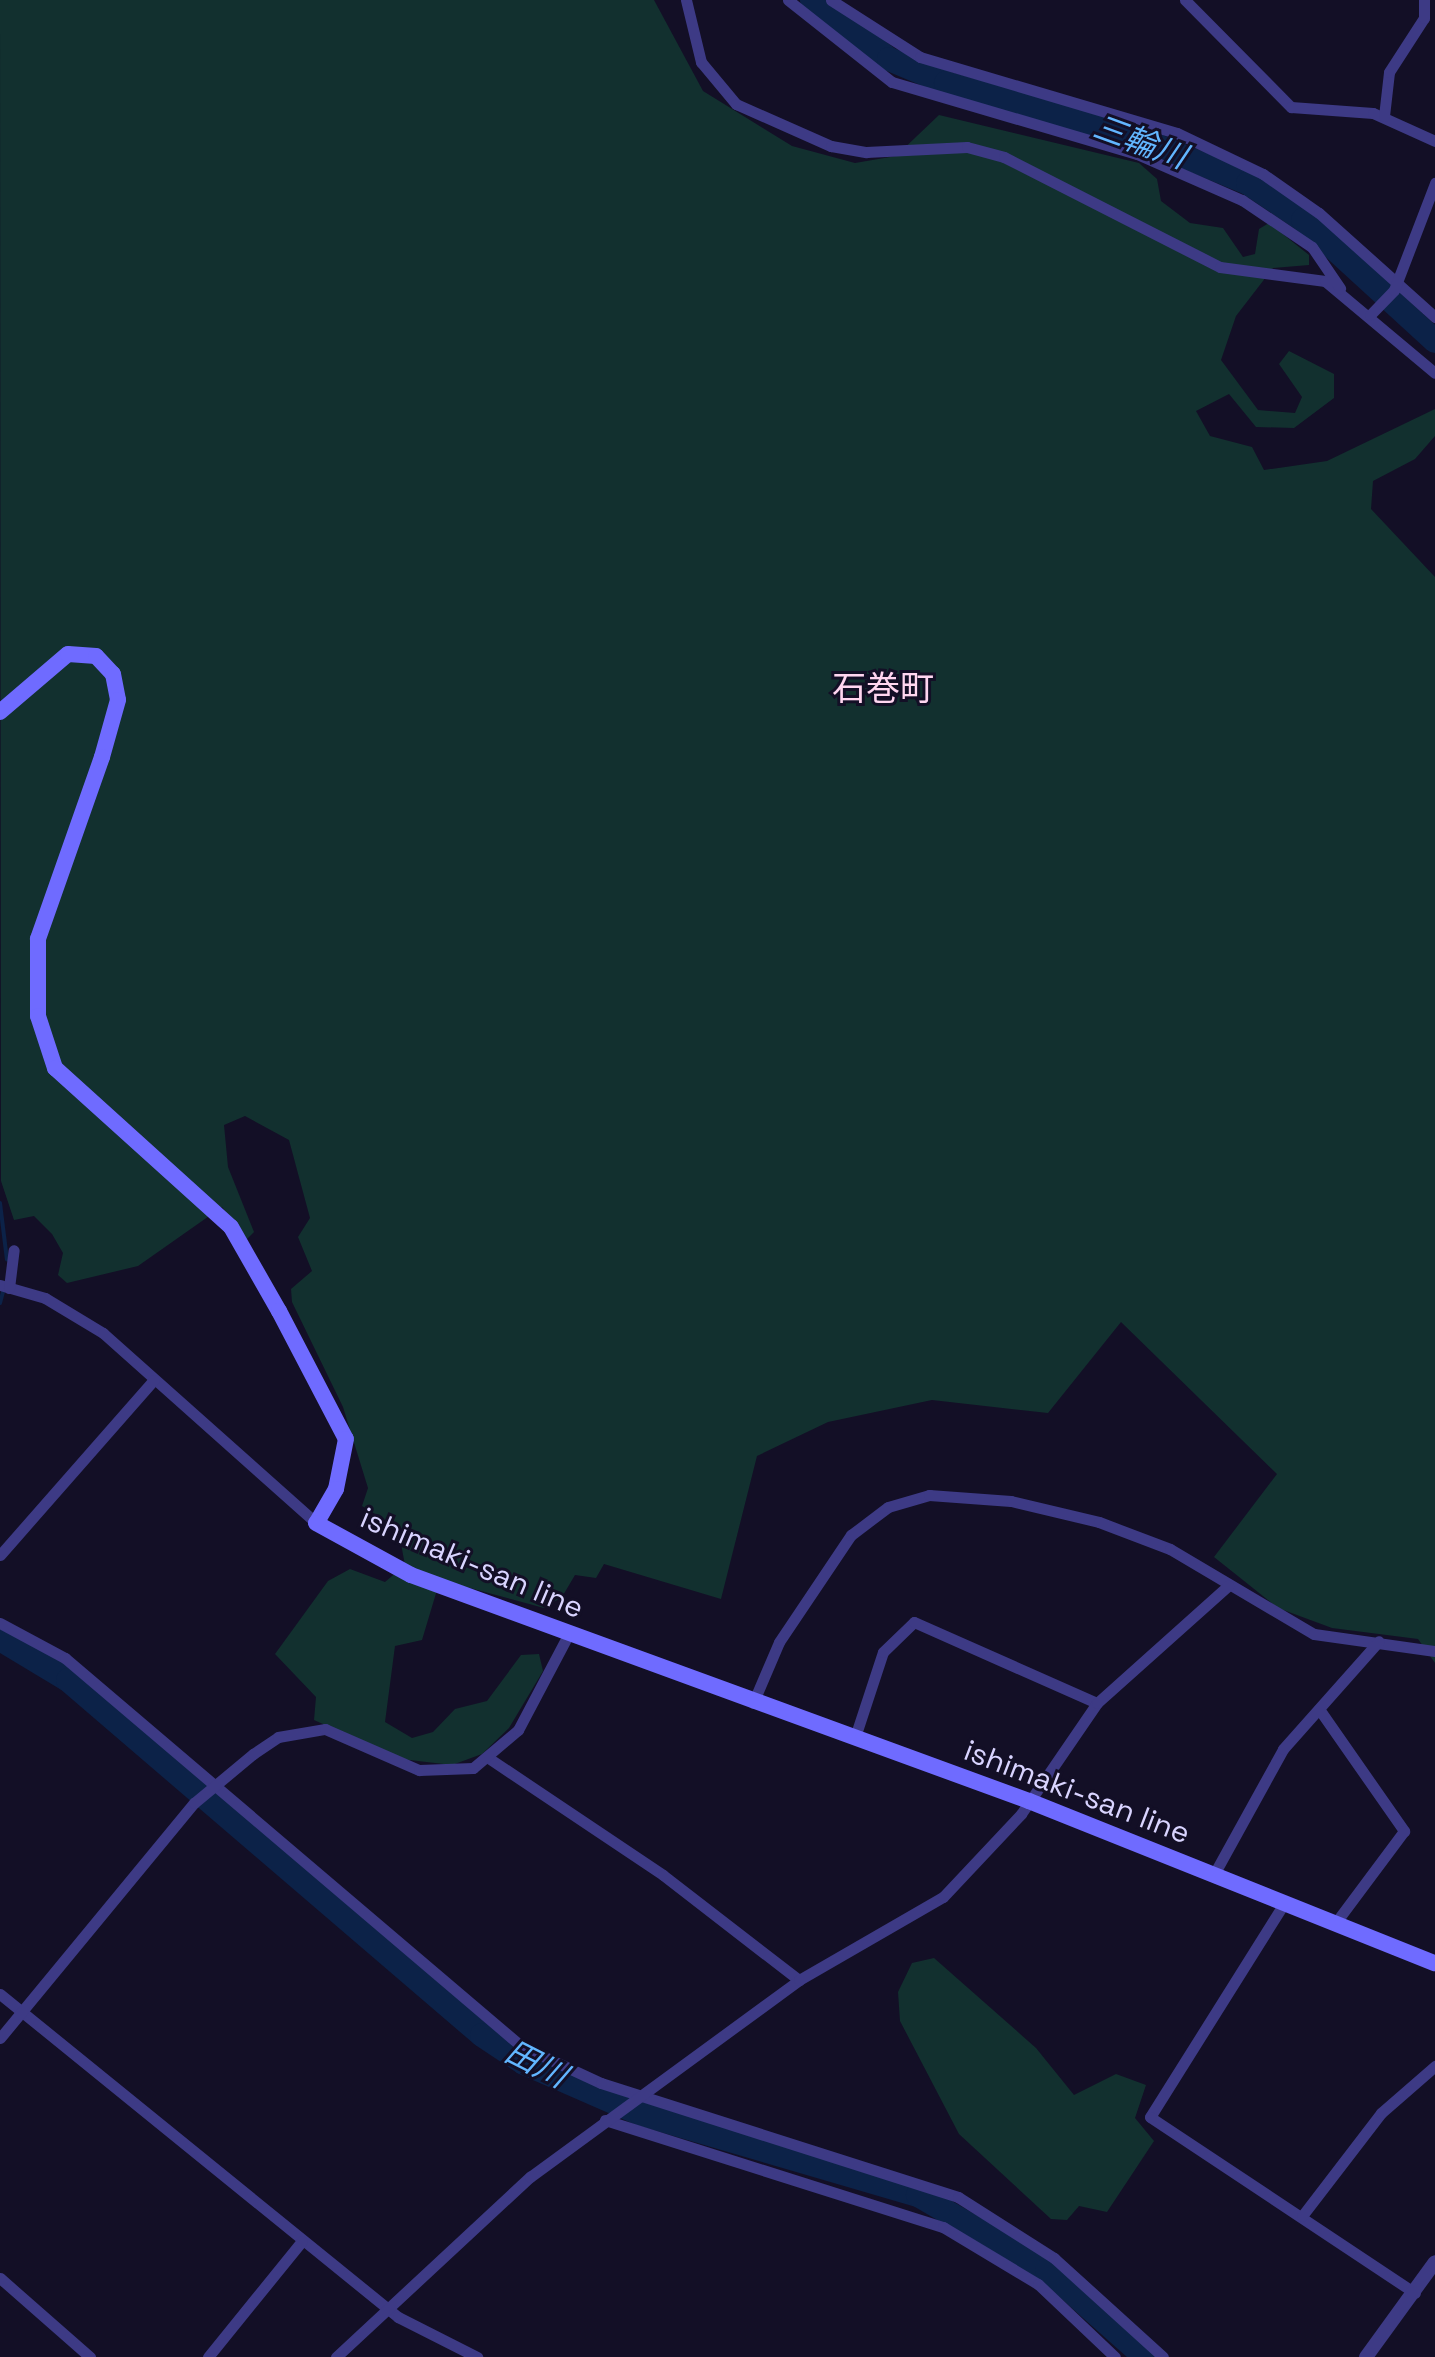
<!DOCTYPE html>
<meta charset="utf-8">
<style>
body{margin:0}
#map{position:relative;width:1435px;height:2357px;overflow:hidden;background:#130f26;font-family:"Space Grotesk","Noto Sans JP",sans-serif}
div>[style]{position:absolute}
.green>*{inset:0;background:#12302f}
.stream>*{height:4px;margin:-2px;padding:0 2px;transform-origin:2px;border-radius:2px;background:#0c2248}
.river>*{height:24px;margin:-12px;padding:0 12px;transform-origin:12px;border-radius:12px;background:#0c2248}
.minor>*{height:11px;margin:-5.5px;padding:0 5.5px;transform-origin:5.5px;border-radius:5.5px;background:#3d3a85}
.tertiary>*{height:14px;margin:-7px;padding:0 7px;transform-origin:7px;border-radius:7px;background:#3d3a85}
.secondary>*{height:16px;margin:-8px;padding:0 8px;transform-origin:8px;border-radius:8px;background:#6f6bff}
span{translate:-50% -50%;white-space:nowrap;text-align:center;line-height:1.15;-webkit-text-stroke:6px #130f26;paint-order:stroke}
.street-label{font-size:30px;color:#d9d4ff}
.water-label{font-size:32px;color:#62b6ff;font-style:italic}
.quarter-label{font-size:34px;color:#ffd6f0}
</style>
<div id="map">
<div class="green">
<i style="clip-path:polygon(0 0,654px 0,703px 91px,792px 146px,855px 163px,896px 156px,939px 115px,1139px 163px,1157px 179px,1161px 201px,1190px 223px,1223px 228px,1243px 257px,1255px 254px,1259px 229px,1269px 223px,1309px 255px,1309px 265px,1273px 268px,1236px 316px,1221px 360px,1258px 410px,1295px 413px,1302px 397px,1279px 364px,1289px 351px,1334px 374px,1334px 398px,1294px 428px,1256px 427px,1229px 394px,1196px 411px,1210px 436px,1252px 447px,1264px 470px,1327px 461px,1435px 409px,1435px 436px,1415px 459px,1373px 481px,1371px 509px,1435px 577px,1435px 1663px,1418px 1639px,1332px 1628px,1278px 1608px,1214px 1557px,1277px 1474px,1121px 1322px,1048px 1413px,932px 1400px,828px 1422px,757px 1456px,721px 1599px,604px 1564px,596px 1578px,575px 1575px,562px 1597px,544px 1608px,440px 1580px,422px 1640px,395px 1646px,385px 1722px,412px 1738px,433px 1732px,455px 1709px,487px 1701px,521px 1655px,539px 1654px,543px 1671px,509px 1728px,482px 1754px,452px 1765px,401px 1759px,314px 1720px,316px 1697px,275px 1654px,328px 1581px,350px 1569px,385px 1582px,405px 1565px,398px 1528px,362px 1506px,368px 1488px,343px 1407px,292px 1302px,291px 1289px,312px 1271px,298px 1237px,310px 1218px,289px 1140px,245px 1116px,224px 1125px,228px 1167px,254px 1232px,247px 1239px,222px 1207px,138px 1266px,67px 1283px,58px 1275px,63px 1253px,52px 1234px,34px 1216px,14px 1220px,1px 1181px)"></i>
<i style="clip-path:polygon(934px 1958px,1036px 2048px,1074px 2095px,1116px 2074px,1146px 2085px,1135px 2118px,1154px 2141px,1107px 2212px,1079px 2206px,1067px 2220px,1051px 2219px,959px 2134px,900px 2021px,898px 1992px,912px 1963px)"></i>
</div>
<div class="stream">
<i style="left:0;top:1203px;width:57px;rotate:83deg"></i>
<i style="left:0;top:1303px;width:16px;rotate:-75deg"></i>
</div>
<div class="river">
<i style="left:812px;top:0;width:97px;rotate:37.5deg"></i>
<i style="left:889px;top:59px;width:62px;rotate:22.8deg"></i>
<i style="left:946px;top:83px;width:195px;rotate:15.7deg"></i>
<i style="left:1134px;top:136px;width:123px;rotate:22.4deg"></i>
<i style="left:1248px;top:183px;width:66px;rotate:33.9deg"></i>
<i style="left:1303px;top:220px;width:179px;rotate:42.5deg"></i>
<i style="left:0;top:1639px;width:79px;rotate:31.1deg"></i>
<i style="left:68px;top:1680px;width:545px;rotate:40.61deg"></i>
<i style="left:482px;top:2035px;width:50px;rotate:33.7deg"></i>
<i style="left:524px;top:2063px;width:128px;rotate:23.6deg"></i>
<i style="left:641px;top:2114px;width:289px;rotate:16.3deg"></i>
<i style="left:918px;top:2195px;width:149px;rotate:30.2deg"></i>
<i style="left:1047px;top:2270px;width:131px;rotate:41.6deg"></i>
</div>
<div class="minor">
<i style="left:686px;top:0;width:64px;rotate:76.4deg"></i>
<i style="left:701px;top:62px;width:55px;rotate:50.2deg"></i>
<i style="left:736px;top:104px;width:104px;rotate:23.9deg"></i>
<i style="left:831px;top:146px;width:36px;rotate:10deg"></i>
<i style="left:866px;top:152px;width:101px;rotate:-2.8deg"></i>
<i style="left:967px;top:147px;width:38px;rotate:15deg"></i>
<i style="left:1004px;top:157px;width:242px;rotate:27deg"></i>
<i style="left:1220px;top:267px;width:106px;rotate:7.6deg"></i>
<i style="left:1325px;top:281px;width:143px;rotate:39.9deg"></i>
<i style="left:788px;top:0;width:132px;rotate:38.3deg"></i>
<i style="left:892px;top:82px;width:255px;rotate:16.4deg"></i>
<i style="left:1137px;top:154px;width:115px;rotate:23.7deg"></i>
<i style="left:1242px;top:200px;width:84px;rotate:33.9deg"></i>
<i style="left:1312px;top:247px;width:50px;rotate:55.7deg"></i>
<i style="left:831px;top:0;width:106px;rotate:32.6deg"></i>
<i style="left:920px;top:57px;width:268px;rotate:16.5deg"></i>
<i style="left:1177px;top:133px;width:95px;rotate:25.5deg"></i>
<i style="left:1263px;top:174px;width:68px;rotate:34.9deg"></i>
<i style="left:1319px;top:213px;width:156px;rotate:41.9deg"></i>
<i style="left:1185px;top:0;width:151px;rotate:45.3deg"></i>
<i style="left:1291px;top:107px;width:82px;rotate:4.2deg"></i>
<i style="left:1373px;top:113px;width:68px;rotate:24.3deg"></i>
<i style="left:1384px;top:116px;width:44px;rotate:-83.5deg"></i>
<i style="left:1389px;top:72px;width:64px;rotate:-57.1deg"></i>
<i style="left:1424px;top:18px;width:18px;rotate:-90deg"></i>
<i style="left:1370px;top:315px;width:35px;rotate:-46deg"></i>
<i style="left:1394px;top:290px;width:115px;rotate:-69deg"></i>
<i style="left:0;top:1285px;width:47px;rotate:16.1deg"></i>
<i style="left:45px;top:1298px;width:68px;rotate:31.1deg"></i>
<i style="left:103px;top:1333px;width:285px;rotate:41.7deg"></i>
<i style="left:9px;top:1288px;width:38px;rotate:-83deg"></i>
<i style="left:0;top:1555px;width:233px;rotate:-48.7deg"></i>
<i style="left:0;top:1623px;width:74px;rotate:28.3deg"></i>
<i style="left:65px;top:1658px;width:599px;rotate:40.39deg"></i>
<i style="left:521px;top:2046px;width:88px;rotate:24.8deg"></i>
<i style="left:601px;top:2083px;width:375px;rotate:17.7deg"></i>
<i style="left:958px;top:2197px;width:114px;rotate:32.4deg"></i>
<i style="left:1054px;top:2258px;width:147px;rotate:42.2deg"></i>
<i style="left:753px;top:1703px;width:66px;rotate:-66.9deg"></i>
<i style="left:779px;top:1642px;width:129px;rotate:-56.1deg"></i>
<i style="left:851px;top:1535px;width:46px;rotate:-37.1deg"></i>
<i style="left:888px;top:1507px;width:43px;rotate:-16.3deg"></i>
<i style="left:929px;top:1495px;width:82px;rotate:4.2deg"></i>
<i style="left:1011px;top:1501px;width:90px;rotate:13.4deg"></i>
<i style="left:1099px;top:1522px;width:76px;rotate:20.8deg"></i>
<i style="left:1170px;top:1549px;width:167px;rotate:30.6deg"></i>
<i style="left:1314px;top:1634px;width:122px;rotate:8deg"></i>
<i style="left:1319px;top:1709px;width:149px;rotate:55.1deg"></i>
<i style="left:1404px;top:1831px;width:117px;rotate:126.7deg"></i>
<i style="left:855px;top:1737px;width:89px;rotate:-71.8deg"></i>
<i style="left:883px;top:1652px;width:43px;rotate:-44.1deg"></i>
<i style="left:914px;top:1622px;width:200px;rotate:23.9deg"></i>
<i style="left:490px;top:1759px;width:208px;rotate:33.8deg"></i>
<i style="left:663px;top:1875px;width:172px;rotate:37.7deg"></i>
<i style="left:1213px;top:1876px;width:145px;rotate:-61.1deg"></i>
<i style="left:1283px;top:1749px;width:144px;rotate:-48.4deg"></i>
<i style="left:1283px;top:1905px;width:250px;rotate:122.1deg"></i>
<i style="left:1150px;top:2117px;width:318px;rotate:33.6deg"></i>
<i style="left:0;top:1994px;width:513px;rotate:39.06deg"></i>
<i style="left:398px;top:2317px;width:89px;rotate:26.9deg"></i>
<i style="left:0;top:2038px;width:305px;rotate:-50.5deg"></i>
<i style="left:194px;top:1803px;width:77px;rotate:-39.7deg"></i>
<i style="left:253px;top:1754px;width:30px;rotate:-34deg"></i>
<i style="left:278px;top:1737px;width:48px;rotate:-9.7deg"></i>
<i style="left:325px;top:1729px;width:103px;rotate:23.6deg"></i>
<i style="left:419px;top:1770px;width:54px;rotate:-2.1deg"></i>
<i style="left:473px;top:1768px;width:59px;rotate:-40.2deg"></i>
<i style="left:518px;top:1730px;width:107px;rotate:-62.2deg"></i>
<i style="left:605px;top:2120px;width:355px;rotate:17.6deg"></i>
<i style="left:943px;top:2227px;width:111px;rotate:31deg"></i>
<i style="left:1038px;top:2284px;width:106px;rotate:43.5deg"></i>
<i style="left:1302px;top:2216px;width:130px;rotate:-52.5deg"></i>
<i style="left:1381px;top:2113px;width:72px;rotate:-41deg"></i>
<i style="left:0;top:2278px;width:120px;rotate:41.3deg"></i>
<i style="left:208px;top:2357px;width:149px;rotate:-51deg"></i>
<i style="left:336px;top:2357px;width:265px;rotate:-42.9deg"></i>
<i style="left:530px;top:2177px;width:333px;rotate:-36.2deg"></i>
<i style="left:799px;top:1980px;width:166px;rotate:-30deg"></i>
<i style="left:943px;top:1897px;width:114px;rotate:-46.8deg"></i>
<i style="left:1021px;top:1814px;width:135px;rotate:-55.6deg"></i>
<i style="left:1097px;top:1703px;width:176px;rotate:-41.8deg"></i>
</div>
<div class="tertiary">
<i style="left:1366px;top:2357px;width:117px;rotate:-54deg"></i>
</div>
<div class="secondary">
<i style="left:0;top:712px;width:89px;rotate:-40.5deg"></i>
<i style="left:68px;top:654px;width:28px;rotate:4deg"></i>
<i style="left:96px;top:656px;width:25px;rotate:47deg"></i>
<i style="left:113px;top:674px;width:26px;rotate:79deg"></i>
<i style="left:118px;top:700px;width:59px;rotate:105.7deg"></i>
<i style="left:102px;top:757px;width:193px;rotate:109.4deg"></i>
<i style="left:38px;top:939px;width:77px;rotate:90deg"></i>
<i style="left:38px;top:1016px;width:55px;rotate:71.9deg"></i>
<i style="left:55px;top:1068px;width:237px;rotate:42.1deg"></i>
<i style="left:231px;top:1227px;width:97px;rotate:60.3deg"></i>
<i style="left:279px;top:1311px;width:144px;rotate:62.4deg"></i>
<i style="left:346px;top:1439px;width:51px;rotate:101.3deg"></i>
<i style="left:336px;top:1489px;width:39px;rotate:120deg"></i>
<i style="left:316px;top:1523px;width:108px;rotate:28.7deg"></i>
<i style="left:411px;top:1575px;width:658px;rotate:20.09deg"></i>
<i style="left:1029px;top:1801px;width:437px;rotate:21.8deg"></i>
</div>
<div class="street-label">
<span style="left:472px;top:1563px;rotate:23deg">ishimaki-san line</span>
<span style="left:1077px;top:1792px;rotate:21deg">ishimaki-san line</span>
</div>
<div class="water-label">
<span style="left:1140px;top:142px;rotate:20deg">三輪川</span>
<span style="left:536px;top:2064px;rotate:27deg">田川</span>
</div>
<div class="quarter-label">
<span style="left:883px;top:689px">石巻町</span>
</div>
</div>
